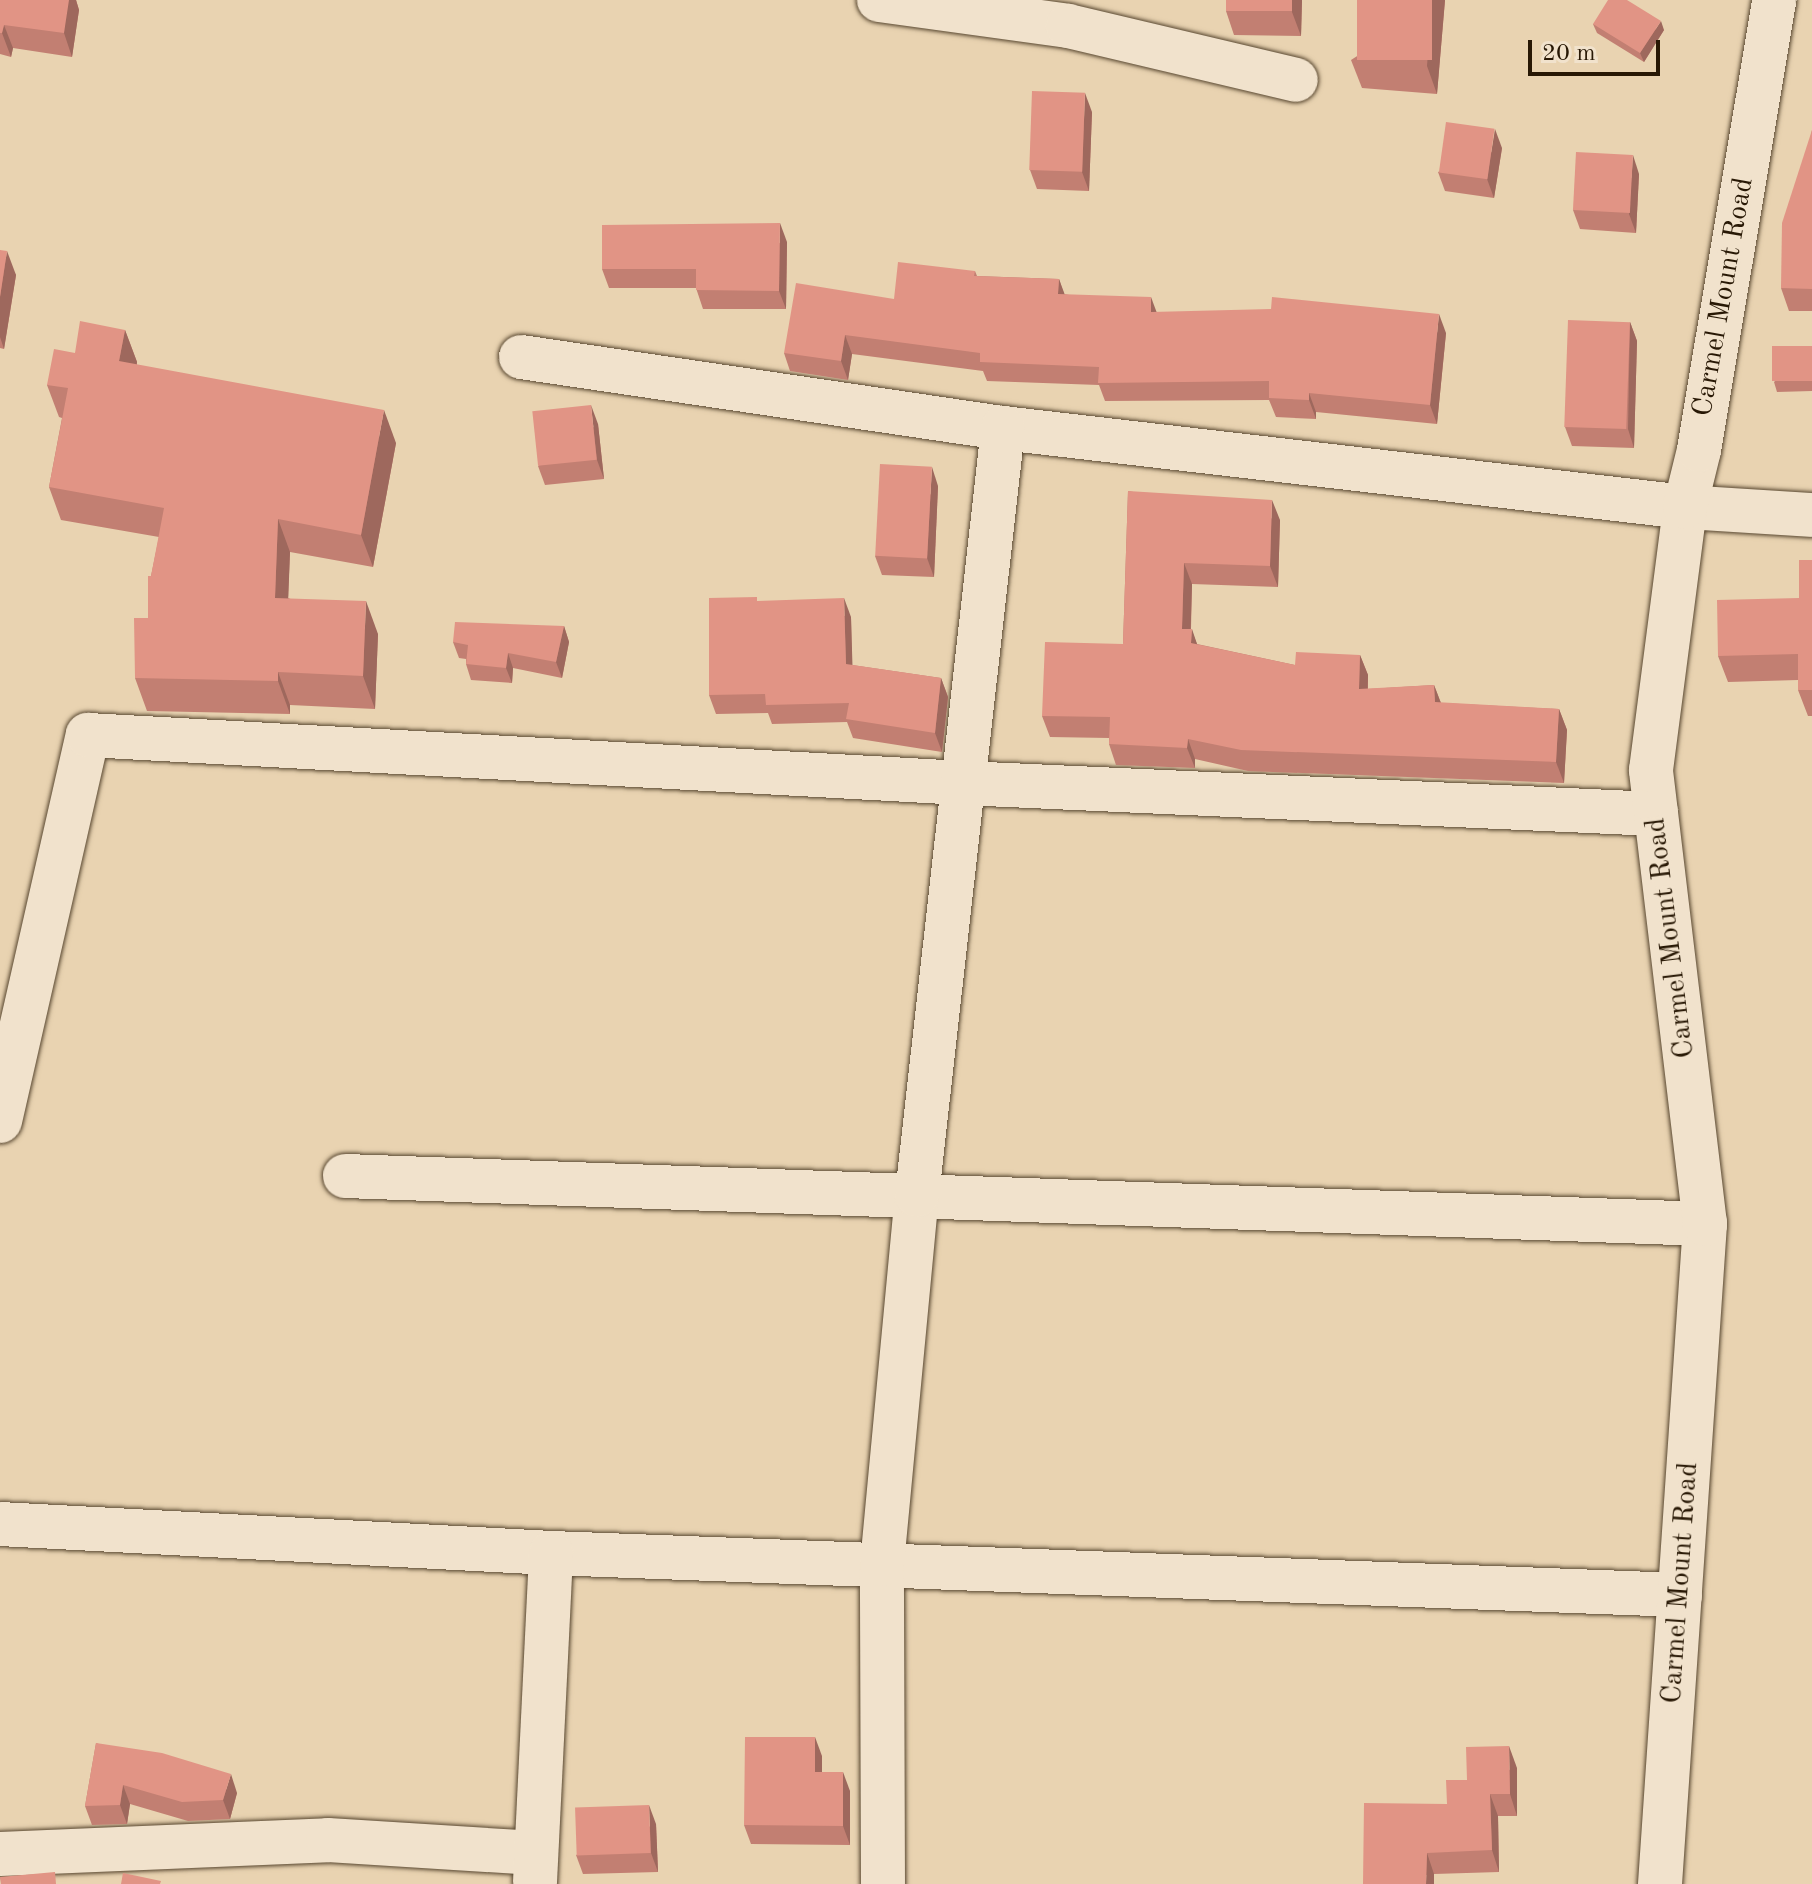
<!DOCTYPE html>
<style>
body{margin:0}
#map{position:relative;width:1812px;height:1884px;overflow:hidden;background:#e9d3b1;font-family:"Old Standard TT",serif}
div>[style]{position:absolute}
.roads{filter:drop-shadow(0 0 2px #584730) drop-shadow(0 0 2px #584730)}
.minor>*{height:44px;margin:-22px;padding:0 22px;transform-origin:22px;border-radius:22px;background:#f1e2cc}
.wall>*{inset:0;background:#c27f72}
.shaded-wall>*{inset:0;background:#9e685d}
.building>*{inset:0;background:#e19485;transform-origin:0 0}
span{translate:-50% -50%;white-space:nowrap;text-align:center;line-height:1.15;-webkit-text-stroke:6px #f1e2cc;paint-order:stroke}
.street-label{font-size:28px;color:#281805}
.scale{position:absolute;left:1528px;top:40px;width:132px;height:36px;box-sizing:border-box;border:4px solid #281805;border-top:0;padding-left:10px;font-size:24px;line-height:28px;white-space:nowrap;color:#281805;-webkit-text-stroke:6px #f1e2cc;paint-order:stroke}
</style>
<div id="map">
<div class="roads">
<div class="minor">
<i style="left:879px;top:0;width:191px;rotate:7.8deg"></i>
<i style="left:1068px;top:26px;width:234px;rotate:13.3deg"></i>
<i style="left:521px;top:357px;width:487px;rotate:8.4deg"></i>
<i style="left:1003px;top:428px;width:687px;rotate:6.61deg"></i>
<i style="left:1685px;top:507px;width:127px;rotate:3.6deg"></i>
<i style="left:0;top:1121px;width:396px;rotate:-77.2deg"></i>
<i style="left:88px;top:735px;width:876px;rotate:3.14deg"></i>
<i style="left:963px;top:783px;width:694px;rotate:2.56deg"></i>
<i style="left:345px;top:1176px;width:1361px;rotate:2.02deg"></i>
<i style="left:0;top:1524px;width:552px;rotate:3.01deg"></i>
<i style="left:551px;top:1553px;width:1130px;rotate:2.13deg"></i>
<i style="left:0;top:1854px;width:328px;rotate:-2.4deg"></i>
<i style="left:328px;top:1840px;width:208px;rotate:3.6deg"></i>
<i style="left:535px;top:1882px;width:329px;rotate:-87.2deg"></i>
<i style="left:883px;top:1884px;width:320px;rotate:-90.2deg"></i>
<i style="left:882px;top:1564px;width:371px;rotate:-84.6deg"></i>
<i style="left:917px;top:1195px;width:772px;rotate:-83.6deg"></i>
<i style="left:1660px;top:1884px;width:662px;rotate:-86.1deg"></i>
<i style="left:1705px;top:1224px;width:457px;rotate:-96.8deg"></i>
<i style="left:1651px;top:770px;width:265px;rotate:-82.6deg"></i>
<i style="left:1685px;top:507px;width:59px;rotate:-76.2deg"></i>
<i style="left:1699px;top:450px;width:456px;rotate:-80.5deg"></i>
</div>
</div>
<div class="wall">
<i style="clip-path:polygon(0 0,76px 0,79px 10px,72px 57px,13px 48px,11px 57px,0 54px)"></i>
<i style="clip-path:polygon(1226px 0,1302px 0,1301px 36px,1234px 35px,1226px 11px)"></i>
<i style="clip-path:polygon(1445px 0,1437px 94px,1362px 88px,1351px 60px)"></i>
<i style="clip-path:polygon(1593px 24px,1664px 30px,1644px 62px,1597px 33px)"></i>
<i style="clip-path:polygon(1092px 112px,1089px 191px,1037px 189px,1030px 170px)"></i>
<i style="clip-path:polygon(1812px 130px,1812px 311px,1789px 311px,1781px 288px)"></i>
<i style="clip-path:polygon(1502px 148px,1494px 198px,1445px 191px,1438px 172px)"></i>
<i style="clip-path:polygon(1639px 174px,1636px 233px,1580px 229px,1573px 210px)"></i>
<i style="clip-path:polygon(787px 242px,786px 309px,703px 309px,696px 288px,609px 288px,602px 269px)"></i>
<i style="clip-path:polygon(0 250px,16px 275px,4px 349px,0 348px)"></i>
<i style="clip-path:polygon(975px 271px,977px 276px,1059px 279px,1064px 294px,1157px 312px,1446px 333px,1437px 424px,1316px 412px,1316px 419px,1276px 417px,1269px 400px,1105px 401px,1099px 385px,987px 381px,983px 371px,852px 354px,848px 380px,790px 371px,784px 353px,894px 299px)"></i>
<i style="clip-path:polygon(1630px 322px,1637px 341px,1634px 448px,1572px 446px,1565px 427px)"></i>
<i style="clip-path:polygon(125px 330px,137px 362px,137px 365px,396px 443px,373px 567px,290px 552px,288px 598px,378px 634px,375px 709px,290px 705px,290px 714px,147px 711px,135px 678px,148px 618px,151px 576px,159px 537px,61px 520px,49px 487px,62px 418px,59px 417px,47px 385px,75px 353px)"></i>
<i style="clip-path:polygon(1812px 346px,1812px 391px,1777px 392px,1774px 382px)"></i>
<i style="clip-path:polygon(598px 424px,604px 479px,545px 485px,538px 466px)"></i>
<i style="clip-path:polygon(938px 486px,934px 577px,882px 575px,875px 556px)"></i>
<i style="clip-path:polygon(1128px 491px,1280px 520px,1278px 587px,1192px 584px,1191px 629px,1197px 644px,1295px 665px,1360px 655px,1368px 675px,1368px 689px,1434px 685px,1441px 703px,1559px 709px,1567px 730px,1564px 783px,1248px 771px,1195px 759px,1195px 768px,1116px 765px,1109px 744px,1109px 738px,1050px 737px,1042px 716px,1123px 644px)"></i>
<i style="clip-path:polygon(1812px 560px,1812px 716px,1808px 716px,1798px 690px,1798px 680px,1728px 682px,1718px 656px,1799px 598px)"></i>
<i style="clip-path:polygon(758px 601px,851px 617px,852px 665px,941px 678px,948px 697px,942px 752px,853px 738px,847px 722px,772px 724px,768px 713px,716px 714px,709px 695px)"></i>
<i style="clip-path:polygon(564px 626px,569px 642px,562px 678px,513px 668px,512px 683px,471px 680px,466px 664px,466px 659px,459px 658px,453px 642px)"></i>
<i style="clip-path:polygon(96px 1743px,237px 1793px,230px 1819px,188px 1821px,130px 1804px,127px 1824px,92px 1825px,85px 1806px)"></i>
<i style="clip-path:polygon(822px 1756px,822px 1772px,850px 1791px,850px 1845px,751px 1844px,744px 1825px)"></i>
<i style="clip-path:polygon(1517px 1768px,1517px 1816px,1498px 1816px,1499px 1872px,1434px 1874px,1363px 1884px,1447px 1804px,1467px 1780px)"></i>
<i style="clip-path:polygon(656px 1824px,658px 1872px,583px 1874px,576px 1855px)"></i>
</div>
<div class="shaded-wall">
<i style="clip-path:polygon(65px 0,76px 0,79px 10px,72px 57px,64px 33px)"></i>
<i style="clip-path:polygon(1292px 0,1302px 0,1301px 36px,1292px 12px)"></i>
<i style="clip-path:polygon(1432px 0,1445px 0,1437px 94px,1427px 66px)"></i>
<i style="clip-path:polygon(1661px 21px,1664px 30px,1644px 62px,1640px 53px)"></i>
<i style="clip-path:polygon(4px 25px,13px 48px,11px 57px,2px 33px)"></i>
<i style="clip-path:polygon(1085px 93px,1092px 112px,1089px 191px,1082px 172px)"></i>
<i style="clip-path:polygon(1495px 129px,1502px 148px,1494px 198px,1487px 179px)"></i>
<i style="clip-path:polygon(1633px 155px,1639px 174px,1636px 233px,1629px 214px)"></i>
<i style="clip-path:polygon(780px 223px,787px 242px,786px 309px,779px 291px)"></i>
<i style="clip-path:polygon(7px 251px,16px 275px,4px 349px,0 337px,0 297px)"></i>
<i style="clip-path:polygon(1059px 279px,1066px 298px,1058px 294px)"></i>
<i style="clip-path:polygon(1151px 297px,1158px 316px,1151px 312px)"></i>
<i style="clip-path:polygon(1439px 314px,1446px 333px,1437px 424px,1430px 405px)"></i>
<i style="clip-path:polygon(1630px 322px,1637px 341px,1634px 448px,1628px 429px)"></i>
<i style="clip-path:polygon(125px 330px,137px 362px,131px 394px,119px 361px)"></i>
<i style="clip-path:polygon(845px 335px,852px 354px,848px 380px,841px 361px)"></i>
<i style="clip-path:polygon(1309px 393px,1316px 412px,1316px 419px,1309px 400px)"></i>
<i style="clip-path:polygon(591px 405px,598px 424px,604px 479px,597px 460px)"></i>
<i style="clip-path:polygon(384px 410px,396px 443px,373px 567px,361px 535px)"></i>
<i style="clip-path:polygon(932px 467px,938px 486px,934px 577px,927px 558px)"></i>
<i style="clip-path:polygon(1272px 500px,1280px 520px,1278px 587px,1270px 566px)"></i>
<i style="clip-path:polygon(278px 519px,290px 552px,287px 630px,275px 598px)"></i>
<i style="clip-path:polygon(1184px 563px,1192px 584px,1190px 650px,1182px 629px)"></i>
<i style="clip-path:polygon(844px 598px,851px 617px,853px 683px,846px 664px)"></i>
<i style="clip-path:polygon(366px 601px,378px 634px,375px 709px,363px 676px)"></i>
<i style="clip-path:polygon(564px 626px,569px 642px,562px 678px,556px 662px)"></i>
<i style="clip-path:polygon(1192px 629px,1199px 650px,1191px 643px)"></i>
<i style="clip-path:polygon(508px 653px,513px 668px,512px 683px,506px 668px)"></i>
<i style="clip-path:polygon(1360px 655px,1368px 675px,1367px 710px,1359px 689px)"></i>
<i style="clip-path:polygon(278px 672px,290px 705px,290px 714px,278px 681px)"></i>
<i style="clip-path:polygon(941px 678px,948px 697px,942px 752px,935px 733px)"></i>
<i style="clip-path:polygon(1434px 685px,1442px 706px,1435px 702px)"></i>
<i style="clip-path:polygon(1559px 709px,1567px 730px,1564px 783px,1556px 762px)"></i>
<i style="clip-path:polygon(1188px 739px,1195px 759px,1195px 768px,1187px 748px)"></i>
<i style="clip-path:polygon(815px 1737px,822px 1756px,822px 1791px,815px 1772px)"></i>
<i style="clip-path:polygon(1509px 1746px,1517px 1768px,1517px 1816px,1510px 1794px)"></i>
<i style="clip-path:polygon(843px 1772px,850px 1791px,850px 1845px,843px 1826px)"></i>
<i style="clip-path:polygon(231px 1774px,237px 1793px,230px 1819px,223px 1800px)"></i>
<i style="clip-path:polygon(123px 1785px,130px 1804px,127px 1824px,120px 1805px)"></i>
<i style="clip-path:polygon(1490px 1794px,1498px 1816px,1499px 1872px,1492px 1850px)"></i>
<i style="clip-path:polygon(649px 1805px,656px 1824px,658px 1872px,651px 1853px)"></i>
<i style="clip-path:polygon(1427px 1853px,1434px 1874px,1434px 1884px,1426px 1884px)"></i>
</div>
<div class="building">
<i style="clip-path:polygon(0 0,69px 0,64px 33px,4px 25px,2px 33px,0 33px)"></i>
<i style="left:1226px;top:0;width:66px;height:11px"></i>
<i style="left:1357px;top:0;width:75px;height:60px"></i>
<i style="clip-path:polygon(1608px 0,1627px 0,1661px 21px,1640px 53px,1593px 24px)"></i>
<i style="left:1032px;top:91px;width:53px;height:79px;rotate:2deg"></i>
<i style="left:1446px;top:122px;width:49px;height:51px;rotate:8deg"></i>
<i style="clip-path:polygon(1812px 130px,1812px 289px,1781px 288px,1782px 223px)"></i>
<i style="left:1576px;top:152px;width:57px;height:58px;rotate:3deg"></i>
<i style="clip-path:polygon(780px 223px,779px 291px,696px 290px,696px 269px,602px 269px,602px 225px)"></i>
<i style="clip-path:polygon(0 250px,7px 251px,0 297px)"></i>
<i style="clip-path:polygon(898px 262px,975px 271px,974px 276px,1059px 279px,1058px 294px,1151px 297px,1151px 312px,1271px 309px,1272px 297px,1439px 314px,1430px 405px,1309px 393px,1309px 400px,1269px 398px,1269px 381px,1098px 383px,1099px 367px,980px 362px,980px 353px,845px 335px,841px 361px,784px 353px,796px 283px,894px 299px)"></i>
<i style="left:1568px;top:320px;width:62px;height:107px;rotate:2deg"></i>
<i style="clip-path:polygon(80px 321px,125px 330px,119px 361px,384px 410px,361px 535px,278px 519px,275px 598px,366px 601px,363px 676px,278px 672px,278px 681px,135px 678px,134px 618px,148px 618px,148px 576px,151px 576px,164px 508px,49px 487px,68px 388px,47px 385px,54px 349px,75px 353px)"></i>
<i style="left:1812px;top:346px;width:35px;height:40px;rotate:90deg"></i>
<i style="left:591px;top:405px;width:55px;height:59px;rotate:84deg"></i>
<i style="left:880px;top:464px;width:52px;height:92px;rotate:3deg"></i>
<i style="clip-path:polygon(1128px 491px,1272px 500px,1270px 566px,1184px 563px,1182px 629px,1192px 629px,1191px 643px,1295px 665px,1296px 652px,1360px 655px,1359px 689px,1434px 685px,1435px 702px,1559px 709px,1556px 762px,1241px 750px,1188px 739px,1187px 748px,1109px 744px,1110px 717px,1042px 716px,1045px 642px,1123px 644px)"></i>
<i style="clip-path:polygon(1799px 560px,1812px 560px,1812px 690px,1798px 690px,1798px 654px,1718px 656px,1717px 600px,1799px 598px)"></i>
<i style="clip-path:polygon(757px 597px,757px 601px,844px 598px,846px 664px,941px 678px,935px 733px,846px 719px,849px 703px,766px 705px,765px 694px,709px 695px,709px 598px)"></i>
<i style="clip-path:polygon(455px 622px,564px 626px,556px 662px,508px 653px,506px 668px,466px 664px,468px 645px,453px 642px)"></i>
<i style="clip-path:polygon(745px 1737px,815px 1737px,815px 1772px,843px 1772px,843px 1826px,744px 1825px)"></i>
<i style="clip-path:polygon(96px 1743px,162px 1753px,231px 1774px,223px 1800px,182px 1802px,123px 1785px,120px 1805px,85px 1806px)"></i>
<i style="clip-path:polygon(1509px 1746px,1510px 1794px,1490px 1794px,1492px 1850px,1427px 1853px,1426px 1884px,1363px 1884px,1364px 1803px,1447px 1804px,1446px 1780px,1467px 1780px,1466px 1747px)"></i>
<i style="left:649px;top:1805px;width:48px;height:74px;rotate:88deg"></i>
<i style="clip-path:polygon(55px 1872px,56px 1884px,1px 1884px,0 1877px)"></i>
<i style="clip-path:polygon(123px 1873px,161px 1881px,160px 1884px,121px 1884px)"></i>
</div>
<div class="street-label">
<span style="left:1724px;top:297px;rotate:-80deg">Carmel Mount Road</span>
<span style="left:1671px;top:938px;rotate:-97deg">Carmel Mount Road</span>
<span style="left:1681px;top:1583px;rotate:-86deg">Carmel Mount Road</span>
</div>
<div class="scale">20 m</div>
</div>
